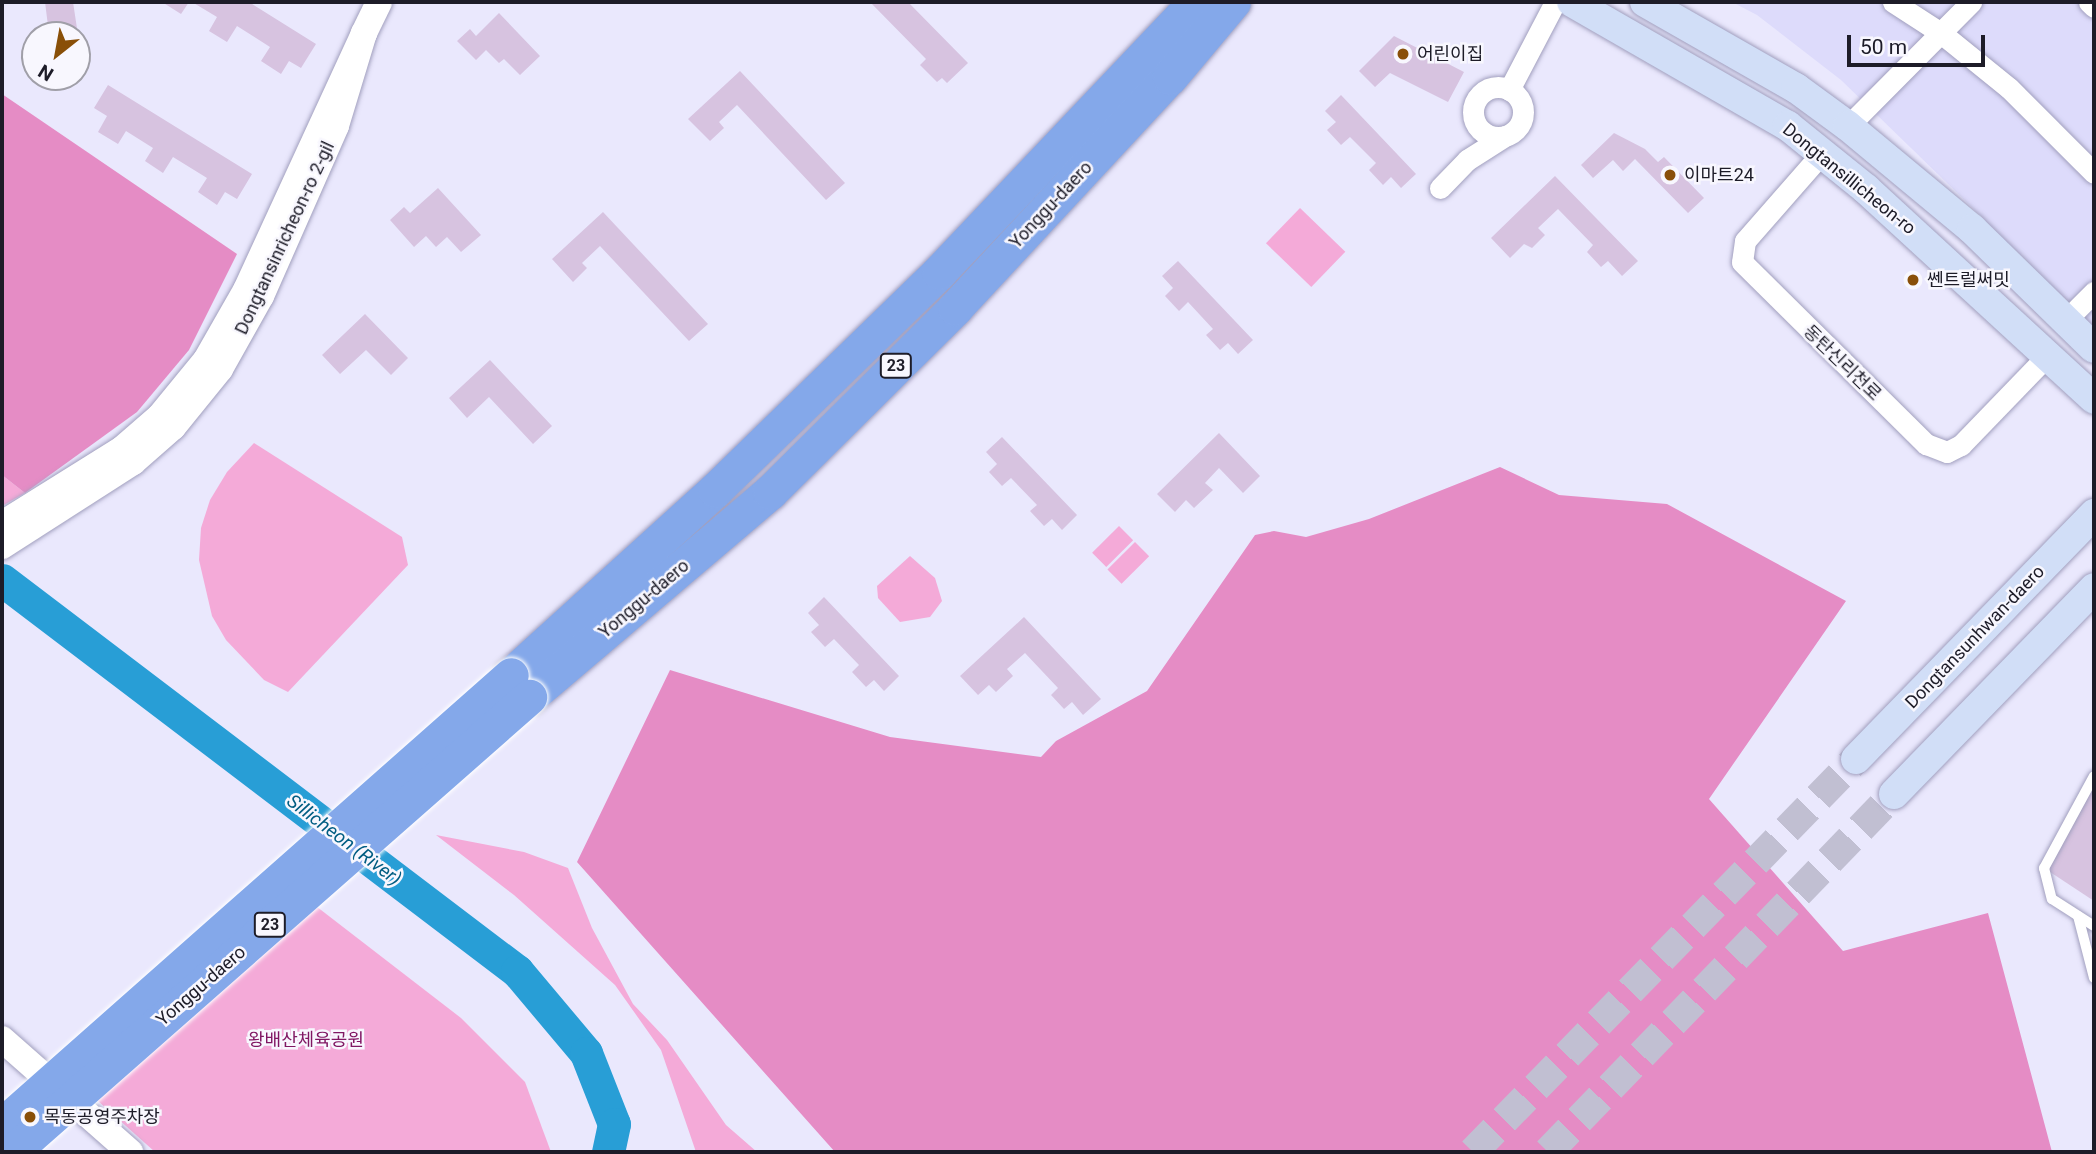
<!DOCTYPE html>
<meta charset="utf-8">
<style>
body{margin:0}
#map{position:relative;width:2096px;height:1154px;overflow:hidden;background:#eae8fd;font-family:Roboto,"Noto Sans KR",sans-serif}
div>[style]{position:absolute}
.built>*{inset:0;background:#dddbfb}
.green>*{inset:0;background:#f4aad8;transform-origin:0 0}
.forest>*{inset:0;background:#e58cc5}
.river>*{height:33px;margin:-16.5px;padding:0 16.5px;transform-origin:16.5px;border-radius:16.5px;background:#289ed6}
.building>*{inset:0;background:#d7c3e0}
.secondary-tunnel>*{height:30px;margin-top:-15px;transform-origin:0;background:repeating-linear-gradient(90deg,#c1bfd2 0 30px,transparent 0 45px)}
.roads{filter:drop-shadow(0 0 2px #a19fbe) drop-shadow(0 0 2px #a19fbe)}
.service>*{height:10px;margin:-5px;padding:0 5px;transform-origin:5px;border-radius:5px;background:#fff}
.minor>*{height:21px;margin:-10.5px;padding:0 10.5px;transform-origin:10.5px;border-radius:10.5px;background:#fff}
.minor>.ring{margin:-10.5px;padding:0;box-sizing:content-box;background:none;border:21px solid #fff;border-radius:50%}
.tertiary>*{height:26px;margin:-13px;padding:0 13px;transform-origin:13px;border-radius:13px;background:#fff}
.secondary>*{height:30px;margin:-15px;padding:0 15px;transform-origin:15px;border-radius:15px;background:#d1def7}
.trunk>*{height:35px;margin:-17.5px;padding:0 17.5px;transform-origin:17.5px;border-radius:17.5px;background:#84a8ea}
.bridges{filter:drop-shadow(0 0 2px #fff) drop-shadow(0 0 2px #fff)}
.trunk-bridge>*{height:35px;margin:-17.5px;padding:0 17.5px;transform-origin:17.5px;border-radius:17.5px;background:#84a8ea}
.dots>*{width:19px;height:19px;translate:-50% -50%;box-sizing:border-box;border:4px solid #f8f7fe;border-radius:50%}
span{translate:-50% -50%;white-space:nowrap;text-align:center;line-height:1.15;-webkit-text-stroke:5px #f8f7fe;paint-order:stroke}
.shield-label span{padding:2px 5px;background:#f8f7fe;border:2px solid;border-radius:5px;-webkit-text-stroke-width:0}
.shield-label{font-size:16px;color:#1d1c28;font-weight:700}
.poi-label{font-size:18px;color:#1d1c28}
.left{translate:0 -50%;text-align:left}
.street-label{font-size:18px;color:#1d1c28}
.park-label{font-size:18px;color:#801763}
.water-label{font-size:19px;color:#015d82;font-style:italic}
.frame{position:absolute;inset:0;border:4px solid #1d1c28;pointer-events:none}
.north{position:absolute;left:21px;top:21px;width:70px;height:70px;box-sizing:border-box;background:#f8f7fe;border:2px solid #a09fa8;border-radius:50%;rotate:211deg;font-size:19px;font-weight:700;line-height:28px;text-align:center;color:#1d1c28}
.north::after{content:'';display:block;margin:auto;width:24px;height:32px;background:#894f08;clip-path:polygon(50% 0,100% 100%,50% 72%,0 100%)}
.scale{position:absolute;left:1847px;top:35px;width:138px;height:32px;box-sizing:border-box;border:4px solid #1d1c28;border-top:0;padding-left:9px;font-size:21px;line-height:24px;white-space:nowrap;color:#1d1c28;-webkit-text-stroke:5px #f8f7fe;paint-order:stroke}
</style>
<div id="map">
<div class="built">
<i style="clip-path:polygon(1732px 2px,2094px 2px,2094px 336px,1982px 217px,1841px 80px,1757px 15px)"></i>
</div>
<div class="green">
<i style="left:1300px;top:208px;width:63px;height:49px;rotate:44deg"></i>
<i style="clip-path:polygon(254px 443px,402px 537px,408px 565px,288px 692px,264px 680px,226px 640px,212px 616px,199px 560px,201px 528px,210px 500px,227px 472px)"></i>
<i style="clip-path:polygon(2px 475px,25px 493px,2px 506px)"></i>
<i style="left:1119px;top:526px;width:20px;height:38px;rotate:45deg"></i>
<i style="left:1135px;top:542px;width:20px;height:39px;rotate:45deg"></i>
<i style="clip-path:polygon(910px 556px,935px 578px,942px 601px,930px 617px,900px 622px,878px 598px,877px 586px)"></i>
<i style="clip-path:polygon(436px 835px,524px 852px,568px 868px,592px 928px,633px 1004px,667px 1040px,726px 1125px,757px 1152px,696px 1152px,661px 1050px,615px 985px,514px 895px)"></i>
<i style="clip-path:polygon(299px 893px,461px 1018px,525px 1082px,551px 1152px,155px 1152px,89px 1093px)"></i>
</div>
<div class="forest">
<i style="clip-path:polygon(2px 94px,237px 254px,189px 350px,137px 412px,25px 493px,2px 475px)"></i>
<i style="clip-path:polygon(1500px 467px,1559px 495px,1667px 504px,1846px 601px,1709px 799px,1843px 951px,1988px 913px,2052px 1152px,835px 1152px,577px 862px,670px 670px,890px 737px,1041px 757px,1056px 741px,1147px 691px,1255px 535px,1274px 531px,1306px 537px,1369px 519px)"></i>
</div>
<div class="river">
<i style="left:2px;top:580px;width:647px;rotate:37.21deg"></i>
<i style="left:517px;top:971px;width:107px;rotate:49.9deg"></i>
<i style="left:586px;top:1053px;width:76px;rotate:68.5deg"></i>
<i style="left:614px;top:1124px;width:29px;rotate:102deg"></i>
</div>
<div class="building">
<i style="clip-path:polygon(45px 2px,73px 2px,78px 35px,37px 35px,36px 28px,48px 26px)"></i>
<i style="clip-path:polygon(162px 2px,189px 2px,181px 14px)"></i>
<i style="clip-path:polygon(192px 2px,249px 2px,316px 44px,301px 68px,289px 61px,281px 74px,261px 61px,270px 47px,237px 26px,227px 42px,209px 31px,217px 17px)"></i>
<i style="clip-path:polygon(870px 2px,908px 2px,968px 63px,947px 83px,942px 78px,937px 82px,920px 65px,926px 59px)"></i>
<i style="clip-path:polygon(499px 13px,540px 56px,520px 75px,504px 59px,499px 63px,486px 50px,476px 60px,457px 41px,470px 29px,476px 36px)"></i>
<i style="clip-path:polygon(1394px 36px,1464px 72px,1448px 102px,1390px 73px,1375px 87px,1359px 71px)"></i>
<i style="clip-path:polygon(740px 71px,845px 183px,826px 200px,737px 105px,719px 122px,724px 128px,710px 141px,688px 119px)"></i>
<i style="clip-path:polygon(108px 85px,252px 174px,237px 199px,225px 192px,217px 205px,198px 192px,207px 178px,173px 157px,163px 173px,145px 161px,153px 148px,126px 131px,118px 144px,98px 132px,107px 116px,94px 108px)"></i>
<i style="clip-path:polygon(1341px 95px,1416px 174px,1401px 188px,1391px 177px,1383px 185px,1369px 170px,1376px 163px,1350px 137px,1341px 145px,1327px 130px,1336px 122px,1325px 111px)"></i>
<i style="clip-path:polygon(1614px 133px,1645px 149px,1658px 162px,1664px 157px,1704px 198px,1688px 213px,1635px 159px,1623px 171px,1613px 160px,1593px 178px,1581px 165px)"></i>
<i style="clip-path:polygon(1555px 176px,1638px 261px,1622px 276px,1608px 261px,1601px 267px,1587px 252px,1593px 245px,1558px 209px,1538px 228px,1545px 235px,1532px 248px,1524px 244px,1510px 258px,1491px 238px)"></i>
<i style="clip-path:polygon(438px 188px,481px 235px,461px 252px,447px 237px,436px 247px,426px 236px,414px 247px,390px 220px,404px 207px,410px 213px)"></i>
<i style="clip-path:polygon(603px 212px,708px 324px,689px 341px,600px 246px,582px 263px,587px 268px,573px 282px,552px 259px)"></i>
<i style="clip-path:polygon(1178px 261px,1253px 340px,1238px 354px,1228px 343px,1220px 350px,1206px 335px,1213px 329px,1188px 302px,1179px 311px,1165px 296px,1173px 288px,1162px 276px)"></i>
<i style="clip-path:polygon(365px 314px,408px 358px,391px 375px,366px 350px,340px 374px,322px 355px)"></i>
<i style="clip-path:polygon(490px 360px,552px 426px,533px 444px,489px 397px,467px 418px,449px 398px)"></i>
<i style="clip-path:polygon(1219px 433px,1260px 476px,1243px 493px,1219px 468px,1205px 483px,1213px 490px,1194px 508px,1186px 500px,1175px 512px,1157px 494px)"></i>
<i style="clip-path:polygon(1002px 437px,1077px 515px,1062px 530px,1052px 519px,1044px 526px,1030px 511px,1037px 505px,1011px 478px,1002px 486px,989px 472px,997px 464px,986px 452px)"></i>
<i style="clip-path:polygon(824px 597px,899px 676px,884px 691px,874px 680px,866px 687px,852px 672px,859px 665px,834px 639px,825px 647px,811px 632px,819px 625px,808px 613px)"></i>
<i style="clip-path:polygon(1024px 617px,1101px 699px,1083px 715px,1072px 702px,1064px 709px,1051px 695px,1058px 688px,1025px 653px,1007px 669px,1013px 676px,996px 692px,989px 685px,978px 695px,960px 676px)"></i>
<i style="clip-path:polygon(2094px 786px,2094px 901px,2044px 868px)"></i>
</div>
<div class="secondary-tunnel">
<i style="left:1473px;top:1152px;width:549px;rotate:-45.74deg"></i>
<i style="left:1548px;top:1152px;width:498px;rotate:-46deg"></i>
</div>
<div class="roads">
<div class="service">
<i style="left:2094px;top:776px;width:105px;rotate:118.5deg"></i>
<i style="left:2044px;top:868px;width:32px;rotate:76deg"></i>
<i style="left:2052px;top:899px;width:50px;rotate:32.7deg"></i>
<i style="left:2078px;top:916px;width:64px;rotate:75.5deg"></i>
</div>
<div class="minor">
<i style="left:1893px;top:2px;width:57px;rotate:32.9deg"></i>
<i style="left:1941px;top:33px;width:87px;rotate:39deg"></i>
<i style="left:2009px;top:88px;width:120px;rotate:45deg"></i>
<i style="left:2089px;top:2px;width:7px;rotate:45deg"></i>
<i class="ring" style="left:1473px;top:87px;width:29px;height:29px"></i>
<i style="left:1509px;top:90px;width:99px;rotate:-62.4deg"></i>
<i style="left:1848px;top:126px;width:175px;rotate:-45.2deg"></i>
<i style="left:1822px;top:153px;width:117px;rotate:131.2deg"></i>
<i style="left:1745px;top:241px;width:21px;rotate:98deg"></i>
<i style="left:1742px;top:262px;width:259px;rotate:44.7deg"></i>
<i style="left:1926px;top:444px;width:22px;rotate:21deg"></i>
<i style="left:1947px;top:452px;width:16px;rotate:-27deg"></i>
<i style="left:1961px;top:445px;width:125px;rotate:-46deg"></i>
<i style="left:1440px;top:188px;width:39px;rotate:-46deg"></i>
<i style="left:1467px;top:160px;width:45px;rotate:-32.3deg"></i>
<i style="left:2066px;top:320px;width:40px;rotate:-45deg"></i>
</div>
<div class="tertiary">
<i style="left:364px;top:33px;width:34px;rotate:-64deg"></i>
<i style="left:2px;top:524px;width:142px;rotate:-32deg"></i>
<i style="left:122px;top:449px;width:50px;rotate:-41deg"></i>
<i style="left:160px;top:416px;width:72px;rotate:-50.6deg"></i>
<i style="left:206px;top:360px;width:81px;rotate:-60.3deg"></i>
<i style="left:246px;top:290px;width:283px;rotate:-65.3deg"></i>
<i style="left:364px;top:33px;width:97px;rotate:106.8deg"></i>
<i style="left:336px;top:126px;width:186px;rotate:113.8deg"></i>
<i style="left:261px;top:296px;width:84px;rotate:119.3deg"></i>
<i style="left:220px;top:369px;width:75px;rotate:129deg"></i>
<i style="left:173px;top:427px;width:53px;rotate:138.8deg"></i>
<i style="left:133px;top:462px;width:156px;rotate:147.3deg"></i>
<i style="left:2px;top:1039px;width:171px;rotate:41.4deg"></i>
</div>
<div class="secondary">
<i style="left:1572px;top:2px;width:249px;rotate:29.9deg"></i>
<i style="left:1788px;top:126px;width:100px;rotate:38.9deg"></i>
<i style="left:1866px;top:189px;width:310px;rotate:42.6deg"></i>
<i style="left:1645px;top:2px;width:174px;rotate:29.7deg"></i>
<i style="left:1796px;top:88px;width:64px;rotate:36.2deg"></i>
<i style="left:1848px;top:126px;width:161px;rotate:39.7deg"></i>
<i style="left:1972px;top:229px;width:170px;rotate:44.3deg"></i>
<i style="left:1856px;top:759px;width:342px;rotate:-45.8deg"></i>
<i style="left:1894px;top:794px;width:287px;rotate:-45.8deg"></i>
</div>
<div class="trunk">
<i style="left:511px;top:675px;width:275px;rotate:-42.2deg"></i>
<i style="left:715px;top:490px;width:313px;rotate:-44.2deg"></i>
<i style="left:939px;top:272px;width:372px;rotate:-46.5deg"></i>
<i style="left:529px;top:697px;width:316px;rotate:-40.4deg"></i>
<i style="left:770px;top:492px;width:261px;rotate:-44.8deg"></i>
<i style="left:955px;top:308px;width:316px;rotate:-47.1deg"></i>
<i style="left:1170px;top:77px;width:98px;rotate:-50deg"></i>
</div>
</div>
<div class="bridges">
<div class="trunk-bridge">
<i style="left:2px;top:1125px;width:679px;rotate:-41.48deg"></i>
<i style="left:12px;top:1152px;width:689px;rotate:-41.35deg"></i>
</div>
</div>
<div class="dots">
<i style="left:1403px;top:54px;background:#894f08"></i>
<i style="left:1670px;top:175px;background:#894f08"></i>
<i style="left:1913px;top:280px;background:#894f08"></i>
<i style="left:30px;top:1117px;background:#894f08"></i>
</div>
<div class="shield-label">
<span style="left:896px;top:366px">23</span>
<span style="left:270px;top:925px">23</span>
</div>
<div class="poi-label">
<span class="left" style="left:1417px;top:54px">어린이집</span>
<span class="left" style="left:1684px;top:175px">이마트24</span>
<span class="left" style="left:1927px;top:280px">쎈트럴써밋</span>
<span class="left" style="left:44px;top:1117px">목동공영주차장</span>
</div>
<div class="street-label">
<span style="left:1849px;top:179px;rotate:39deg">Dongtansillicheon-ro</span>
<span style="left:1051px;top:205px;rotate:-47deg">Yonggu-daero</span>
<span style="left:285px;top:238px;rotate:-65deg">Dongtansinricheon-ro 2-gil</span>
<span style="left:1842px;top:363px;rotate:44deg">동탄신리천로</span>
<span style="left:644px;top:599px;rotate:-40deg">Yonggu-daero</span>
<span style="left:1975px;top:637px;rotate:-46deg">Dongtansunhwan-daero</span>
<span style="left:201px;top:986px;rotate:-41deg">Yonggu-daero</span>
</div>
<div class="park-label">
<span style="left:306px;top:1040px">왕배산체육공원</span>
</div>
<div class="water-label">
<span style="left:344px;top:840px;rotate:37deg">Sillicheon (River)</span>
</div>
<div class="frame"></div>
<div class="north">N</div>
<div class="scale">50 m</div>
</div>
